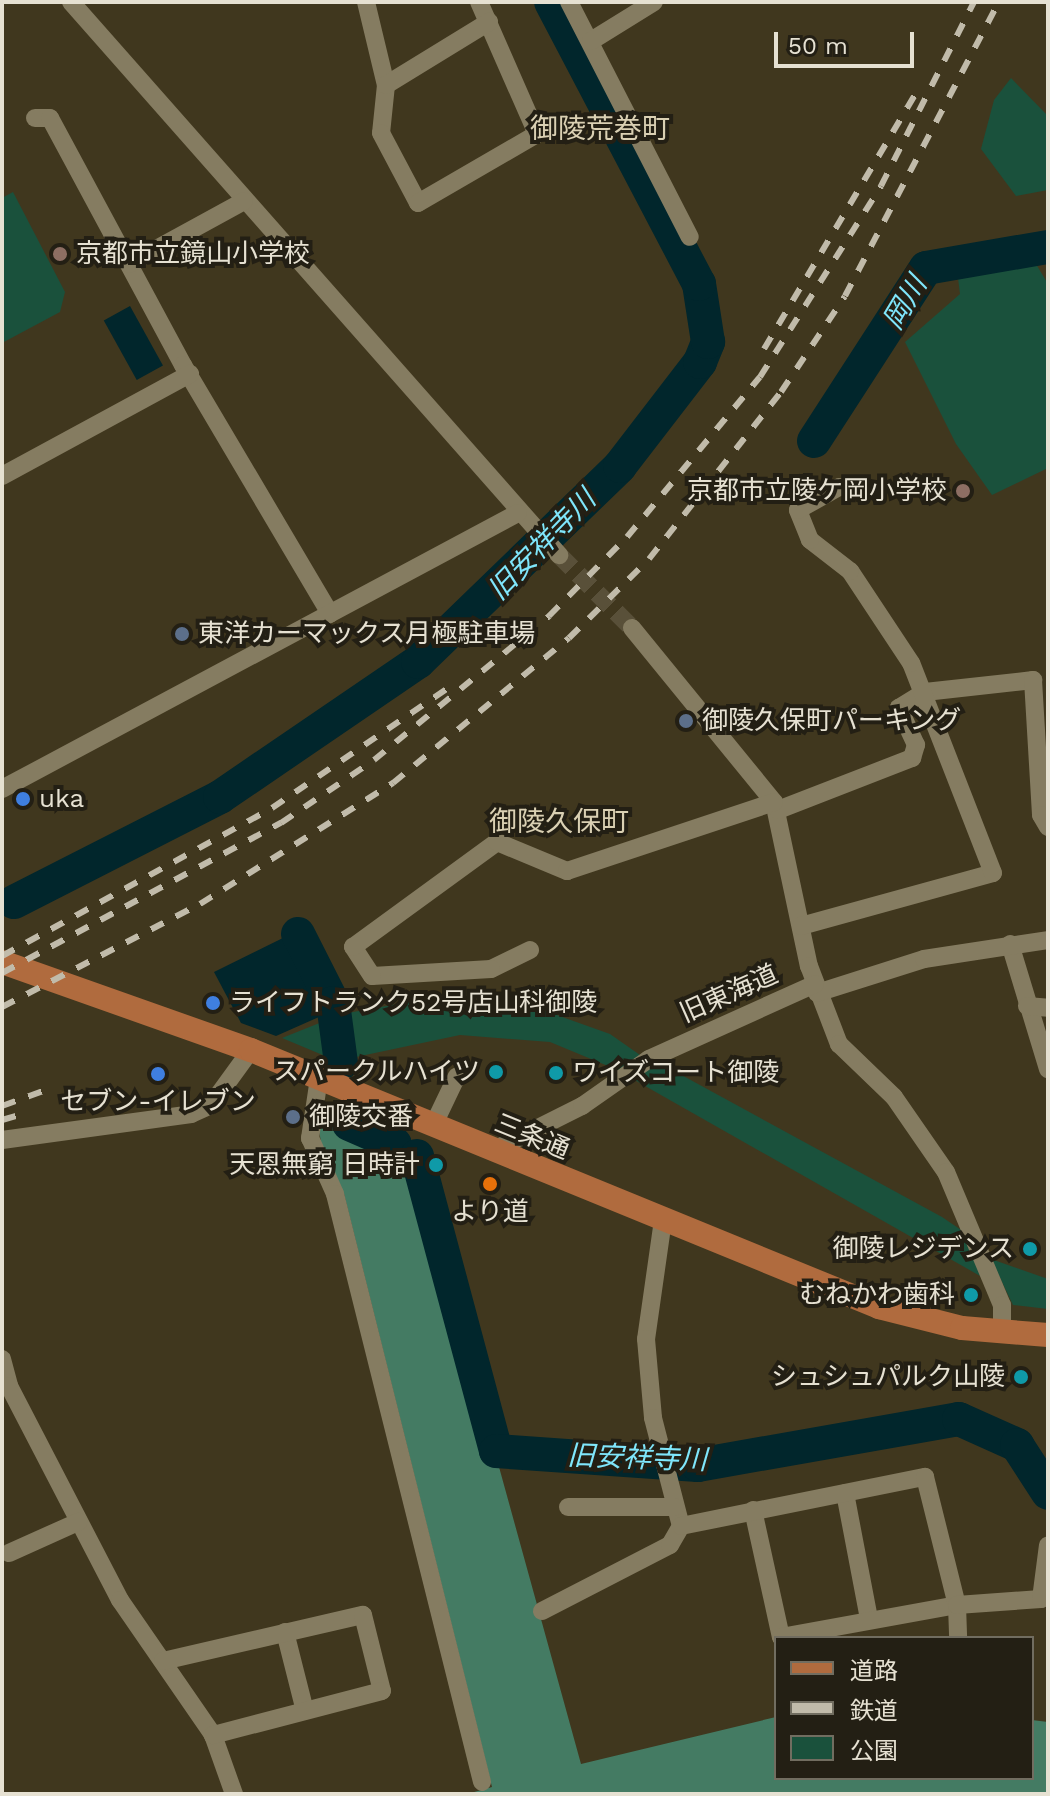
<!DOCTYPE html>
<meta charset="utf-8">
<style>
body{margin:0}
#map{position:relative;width:1050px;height:1796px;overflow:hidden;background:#40371e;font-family:"Work Sans","Noto Sans JP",sans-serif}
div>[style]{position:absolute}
.green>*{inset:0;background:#1a513c}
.forest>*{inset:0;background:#447b63}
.water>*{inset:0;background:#01262c;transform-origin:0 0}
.river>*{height:34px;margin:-17px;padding:0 17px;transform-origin:17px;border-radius:17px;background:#01262c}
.minor-tunnel>*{height:18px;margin-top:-9px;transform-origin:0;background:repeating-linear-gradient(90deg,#595039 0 18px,transparent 0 27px)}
.minor>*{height:18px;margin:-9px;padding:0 9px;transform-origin:9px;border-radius:9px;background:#857c61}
.major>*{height:24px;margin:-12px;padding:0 12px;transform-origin:12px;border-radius:12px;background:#b06b3e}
.rail>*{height:6px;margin-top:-3px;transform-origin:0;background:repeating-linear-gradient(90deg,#c1bbaa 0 14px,transparent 0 28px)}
.dots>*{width:22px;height:22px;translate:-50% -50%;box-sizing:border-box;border:4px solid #231f14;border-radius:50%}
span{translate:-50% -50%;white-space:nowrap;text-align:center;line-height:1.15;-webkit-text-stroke:8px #231f14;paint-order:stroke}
.poi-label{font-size:26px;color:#e6e1d2}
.left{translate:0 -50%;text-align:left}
.right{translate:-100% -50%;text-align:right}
.street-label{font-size:26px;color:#e6e1d2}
.neighbourhood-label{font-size:28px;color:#dad0b3}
.water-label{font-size:28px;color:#7fe6fb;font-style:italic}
.frame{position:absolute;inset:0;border:4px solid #e6e1d2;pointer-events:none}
.legend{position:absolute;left:774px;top:1636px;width:260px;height:144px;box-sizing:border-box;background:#231f14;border:2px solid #716d60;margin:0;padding:10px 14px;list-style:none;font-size:24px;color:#e6e1d2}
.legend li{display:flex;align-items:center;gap:16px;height:40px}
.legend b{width:40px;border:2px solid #716d60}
.scale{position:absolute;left:774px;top:32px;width:140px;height:36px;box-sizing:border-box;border:4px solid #e6e1d2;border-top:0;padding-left:10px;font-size:24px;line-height:28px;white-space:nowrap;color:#e6e1d2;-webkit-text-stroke:6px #231f14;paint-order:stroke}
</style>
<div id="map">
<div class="green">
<i style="clip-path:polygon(1011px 78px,1048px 116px,1048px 190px,1016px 196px,981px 149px,994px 100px)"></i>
<i style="clip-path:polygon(13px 192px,65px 292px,60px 312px,2px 343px,2px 198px)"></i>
<i style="clip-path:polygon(1036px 264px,1048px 284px,1048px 468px,992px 495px,956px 444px,905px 342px,960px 294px,958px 278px)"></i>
<i style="clip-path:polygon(425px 999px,523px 1003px,610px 1034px,640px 1055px,620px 1071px,550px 1042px,460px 1035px,337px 1061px,282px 1038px,342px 1014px)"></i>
<i style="clip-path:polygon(654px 1060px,942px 1217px,970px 1236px,989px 1281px,631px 1078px)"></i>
<i style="clip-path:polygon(991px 1259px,1048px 1279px,1048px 1309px,1013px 1305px)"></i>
</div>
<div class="forest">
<i style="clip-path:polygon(317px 1117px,414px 1159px,581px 1764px,776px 1717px,776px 1778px,1032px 1778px,1032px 1720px,1048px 1722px,1048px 1794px,467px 1794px,492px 1787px,344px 1194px,322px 1149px)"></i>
</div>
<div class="water">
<i style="left:130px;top:306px;width:68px;height:30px;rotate:61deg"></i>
<i style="clip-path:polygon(289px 935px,328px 1013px,276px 1036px,241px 1023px,214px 972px)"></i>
</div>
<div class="river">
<i style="left:814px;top:441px;width:206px;rotate:-57.1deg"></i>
<i style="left:926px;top:268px;width:124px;rotate:-9.8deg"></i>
<i style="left:14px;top:902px;width:231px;rotate:-27deg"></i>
<i style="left:220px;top:797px;width:240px;rotate:-34.3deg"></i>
<i style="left:418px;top:662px;width:281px;rotate:-44.1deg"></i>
<i style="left:620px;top:466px;width:131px;rotate:-52.4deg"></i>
<i style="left:700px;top:362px;width:22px;rotate:-68deg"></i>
<i style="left:708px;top:342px;width:59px;rotate:-98.8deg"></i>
<i style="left:699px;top:284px;width:318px;rotate:-117.7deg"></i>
<i style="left:298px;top:934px;width:77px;rotate:63.1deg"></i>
<i style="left:333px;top:1003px;width:61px;rotate:82.4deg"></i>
<i style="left:349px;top:1124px;width:50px;rotate:23.5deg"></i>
<i style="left:417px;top:1156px;width:305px;rotate:75deg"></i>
<i style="left:496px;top:1451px;width:202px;rotate:4deg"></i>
<i style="left:698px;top:1465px;width:265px;rotate:-10deg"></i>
<i style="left:959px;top:1419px;width:64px;rotate:24.1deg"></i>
<i style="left:1017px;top:1445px;width:57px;rotate:57.1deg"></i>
</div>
<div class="minor-tunnel">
<i style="left:559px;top:555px;width:103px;rotate:45deg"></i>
</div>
<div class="minor">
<i style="left:71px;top:2px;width:738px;rotate:48.57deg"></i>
<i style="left:366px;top:2px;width:85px;rotate:76.5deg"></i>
<i style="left:386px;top:85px;width:48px;rotate:95.9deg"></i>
<i style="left:381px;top:133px;width:79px;rotate:62.1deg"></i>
<i style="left:418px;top:203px;width:138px;rotate:-30.1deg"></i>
<i style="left:537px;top:134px;width:144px;rotate:-113.7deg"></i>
<i style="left:569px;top:2px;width:264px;rotate:62.8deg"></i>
<i style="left:591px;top:41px;width:74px;rotate:-31.8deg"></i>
<i style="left:386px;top:85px;width:121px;rotate:-31.5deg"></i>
<i style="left:35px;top:118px;width:15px"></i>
<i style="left:50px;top:118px;width:281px;rotate:61.7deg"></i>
<i style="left:183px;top:365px;width:289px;rotate:59.4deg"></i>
<i style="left:129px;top:264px;width:131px;rotate:-28.7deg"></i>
<i style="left:2px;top:476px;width:214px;rotate:-28.5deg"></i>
<i style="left:632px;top:628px;width:225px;rotate:50.8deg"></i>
<i style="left:774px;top:802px;width:168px;rotate:78deg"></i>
<i style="left:809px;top:966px;width:84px;rotate:69deg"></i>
<i style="left:839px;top:1044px;width:76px;rotate:43.9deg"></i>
<i style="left:894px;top:1097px;width:91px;rotate:55.3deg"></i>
<i style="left:946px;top:1172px;width:144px;rotate:67.2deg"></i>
<i style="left:1002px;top:1305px;width:26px;rotate:90deg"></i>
<i style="left:2px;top:789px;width:585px;rotate:-28.14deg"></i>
<i style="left:778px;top:810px;width:144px;rotate:-21.2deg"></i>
<i style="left:912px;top:758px;width:14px;rotate:-73deg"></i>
<i style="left:916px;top:745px;width:41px;rotate:-114.7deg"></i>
<i style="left:899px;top:708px;width:31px;rotate:-32deg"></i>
<i style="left:925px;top:692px;width:109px;rotate:-6.3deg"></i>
<i style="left:1033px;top:680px;width:135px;rotate:86.6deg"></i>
<i style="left:1041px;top:815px;width:14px;rotate:60deg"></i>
<i style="left:801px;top:926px;width:199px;rotate:-15.4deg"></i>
<i style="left:993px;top:873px;width:225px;rotate:-111.3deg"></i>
<i style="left:911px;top:663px;width:110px;rotate:-123.5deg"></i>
<i style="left:850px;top:571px;width:51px;rotate:-142.2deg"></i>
<i style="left:810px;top:540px;width:32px;rotate:-112deg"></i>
<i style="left:798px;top:510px;width:47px;rotate:-29.3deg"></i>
<i style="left:1010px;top:944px;width:131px;rotate:73.1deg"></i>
<i style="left:530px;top:950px;width:43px;rotate:154deg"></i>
<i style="left:491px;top:969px;width:119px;rotate:176.6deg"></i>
<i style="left:372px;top:976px;width:35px;rotate:-123deg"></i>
<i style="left:353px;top:947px;width:178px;rotate:-36.1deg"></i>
<i style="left:497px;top:842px;width:76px;rotate:22.5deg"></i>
<i style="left:567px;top:871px;width:218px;rotate:-18.4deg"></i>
<i style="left:817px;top:993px;width:112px;rotate:-17.6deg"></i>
<i style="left:924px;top:959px;width:125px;rotate:-8.7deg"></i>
<i style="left:1027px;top:1006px;width:21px;rotate:5deg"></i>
<i style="left:319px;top:1078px;width:61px;rotate:98.5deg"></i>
<i style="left:310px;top:1138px;width:61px;rotate:65.9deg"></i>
<i style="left:335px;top:1194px;width:606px;rotate:75.96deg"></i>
<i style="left:433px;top:1126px;width:55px;rotate:-64.4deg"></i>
<i style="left:2px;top:1140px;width:191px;rotate:-7.8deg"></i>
<i style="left:191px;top:1114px;width:22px;rotate:-24deg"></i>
<i style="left:211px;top:1105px;width:68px;rotate:-54deg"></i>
<i style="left:492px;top:1151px;width:101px;rotate:-26.6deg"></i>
<i style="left:582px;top:1106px;width:82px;rotate:-35deg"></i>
<i style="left:649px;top:1059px;width:182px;rotate:-24.3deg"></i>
<i style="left:663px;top:1220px;width:120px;rotate:98.1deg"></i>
<i style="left:646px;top:1339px;width:79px;rotate:84.9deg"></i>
<i style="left:653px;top:1418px;width:112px;rotate:75.5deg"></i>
<i style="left:2px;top:1359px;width:28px;rotate:75deg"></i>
<i style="left:9px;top:1386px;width:241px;rotate:62.6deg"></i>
<i style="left:120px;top:1600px;width:164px;rotate:55.4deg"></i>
<i style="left:213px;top:1735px;width:63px;rotate:70.4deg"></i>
<i style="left:845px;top:1493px;width:128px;rotate:79.2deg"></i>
<i style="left:568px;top:1507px;width:107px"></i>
<i style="left:753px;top:1510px;width:130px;rotate:77.6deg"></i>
<i style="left:781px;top:1637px;width:179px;rotate:-10.3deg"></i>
<i style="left:957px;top:1605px;width:33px;rotate:88deg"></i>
<i style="left:9px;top:1553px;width:76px;rotate:-24.2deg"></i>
<i style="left:542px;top:1611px;width:144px;rotate:-27.3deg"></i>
<i style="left:670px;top:1545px;width:22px;rotate:-60deg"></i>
<i style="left:681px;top:1526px;width:249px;rotate:-11.4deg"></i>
<i style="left:925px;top:1477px;width:132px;rotate:76deg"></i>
<i style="left:957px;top:1605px;width:84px;rotate:-4.1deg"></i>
<i style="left:1041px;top:1599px;width:54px;rotate:-82.6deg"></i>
<i style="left:285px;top:1632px;width:81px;rotate:75.8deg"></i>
<i style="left:163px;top:1661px;width:205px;rotate:-13deg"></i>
<i style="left:363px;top:1615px;width:78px;rotate:76deg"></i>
<i style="left:382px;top:1691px;width:175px;rotate:165.4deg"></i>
</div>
<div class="major">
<i style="left:2px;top:962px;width:264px;rotate:19.5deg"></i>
<i style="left:251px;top:1050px;width:679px;rotate:22.26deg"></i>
<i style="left:879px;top:1307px;width:86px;rotate:14.2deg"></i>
<i style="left:962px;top:1328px;width:86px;rotate:4.7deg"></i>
</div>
<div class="rail">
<i style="left:764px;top:349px;width:295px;rotate:-59.3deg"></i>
<i style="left:2px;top:956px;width:308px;rotate:-28.7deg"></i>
<i style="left:272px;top:808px;width:222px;rotate:-34.3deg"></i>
<i style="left:2px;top:973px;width:317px;rotate:-28.3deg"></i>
<i style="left:281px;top:823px;width:112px;rotate:-34.1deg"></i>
<i style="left:374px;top:760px;width:227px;rotate:-39.4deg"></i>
<i style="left:549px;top:616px;width:111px;rotate:-45.4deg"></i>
<i style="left:627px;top:537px;width:208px;rotate:-50.3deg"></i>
<i style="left:760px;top:377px;width:226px;rotate:-57.6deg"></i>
<i style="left:881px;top:186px;width:206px;rotate:-63.2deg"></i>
<i style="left:2px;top:1007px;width:223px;rotate:-27.5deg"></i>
<i style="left:200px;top:904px;width:228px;rotate:-32.1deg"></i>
<i style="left:393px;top:783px;width:228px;rotate:-39.5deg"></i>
<i style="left:569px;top:638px;width:112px;rotate:-44.6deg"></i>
<i style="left:649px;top:559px;width:213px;rotate:-51.7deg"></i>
<i style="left:781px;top:392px;width:115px;rotate:-56.3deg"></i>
<i style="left:845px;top:296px;width:332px;rotate:-62.4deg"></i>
<i style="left:2px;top:1106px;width:47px;rotate:-20deg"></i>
<i style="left:2px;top:1120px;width:22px;rotate:-16deg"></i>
</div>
<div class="dots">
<i style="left:60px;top:254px;background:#8d6e63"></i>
<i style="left:963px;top:491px;background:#8d6e63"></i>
<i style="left:182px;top:634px;background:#5c6f8a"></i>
<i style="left:686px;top:721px;background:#5c6f8a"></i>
<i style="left:23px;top:799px;background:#3f7fe0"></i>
<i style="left:213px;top:1003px;background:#3f7fe0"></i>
<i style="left:496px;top:1072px;background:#0f9aa8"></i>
<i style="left:556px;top:1073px;background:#0f9aa8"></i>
<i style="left:158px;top:1074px;background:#3f7fe0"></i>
<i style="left:293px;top:1117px;background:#5c6f8a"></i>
<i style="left:436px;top:1165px;background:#0f9aa8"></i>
<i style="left:490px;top:1184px;background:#e8710a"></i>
<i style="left:1030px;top:1249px;background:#0f9aa8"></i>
<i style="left:971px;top:1295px;background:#0f9aa8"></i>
<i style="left:1021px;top:1377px;background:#0f9aa8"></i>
</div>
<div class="poi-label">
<span class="left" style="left:76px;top:254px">京都市立鏡山小学校</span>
<span class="right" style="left:947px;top:491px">京都市立陵ケ岡小学校</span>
<span class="left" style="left:198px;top:634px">東洋カーマックス月極駐車場</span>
<span class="left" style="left:702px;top:721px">御陵久保町パーキング</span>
<span class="left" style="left:39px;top:799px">uka</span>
<span class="left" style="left:229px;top:1003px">ライフトランク52号店山科御陵</span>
<span class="right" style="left:480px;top:1072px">スパークルハイツ</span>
<span class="left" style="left:572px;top:1073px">ワイズコート御陵</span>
<span style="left:158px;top:1102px">セブン-イレブン</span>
<span class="left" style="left:309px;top:1117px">御陵交番</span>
<span class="right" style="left:420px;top:1165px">天恩無窮 日時計</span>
<span style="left:490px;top:1212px">より道</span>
<span class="right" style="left:1014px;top:1249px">御陵レジデンス</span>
<span class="right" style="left:955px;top:1295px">むねかわ歯科</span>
<span class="right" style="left:1005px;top:1377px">シュシュパルク山陵</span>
</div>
<div class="street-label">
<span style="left:729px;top:994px;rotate:-24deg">旧東海道</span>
<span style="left:532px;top:1137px;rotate:22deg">三条通</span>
</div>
<div class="neighbourhood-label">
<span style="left:600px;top:129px">御陵荒巻町</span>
<span style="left:559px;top:822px">御陵久保町</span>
</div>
<div class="water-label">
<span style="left:905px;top:303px;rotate:-59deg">岡川</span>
<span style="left:542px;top:545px;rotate:-46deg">旧安祥寺川</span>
<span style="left:637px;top:1458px;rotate:2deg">旧安祥寺川</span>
</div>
<div class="frame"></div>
<ul class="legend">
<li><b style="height:10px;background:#b06b3e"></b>道路</li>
<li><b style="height:10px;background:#c1bbaa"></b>鉄道</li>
<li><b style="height:22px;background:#1a513c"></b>公園</li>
</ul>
<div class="scale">50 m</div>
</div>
